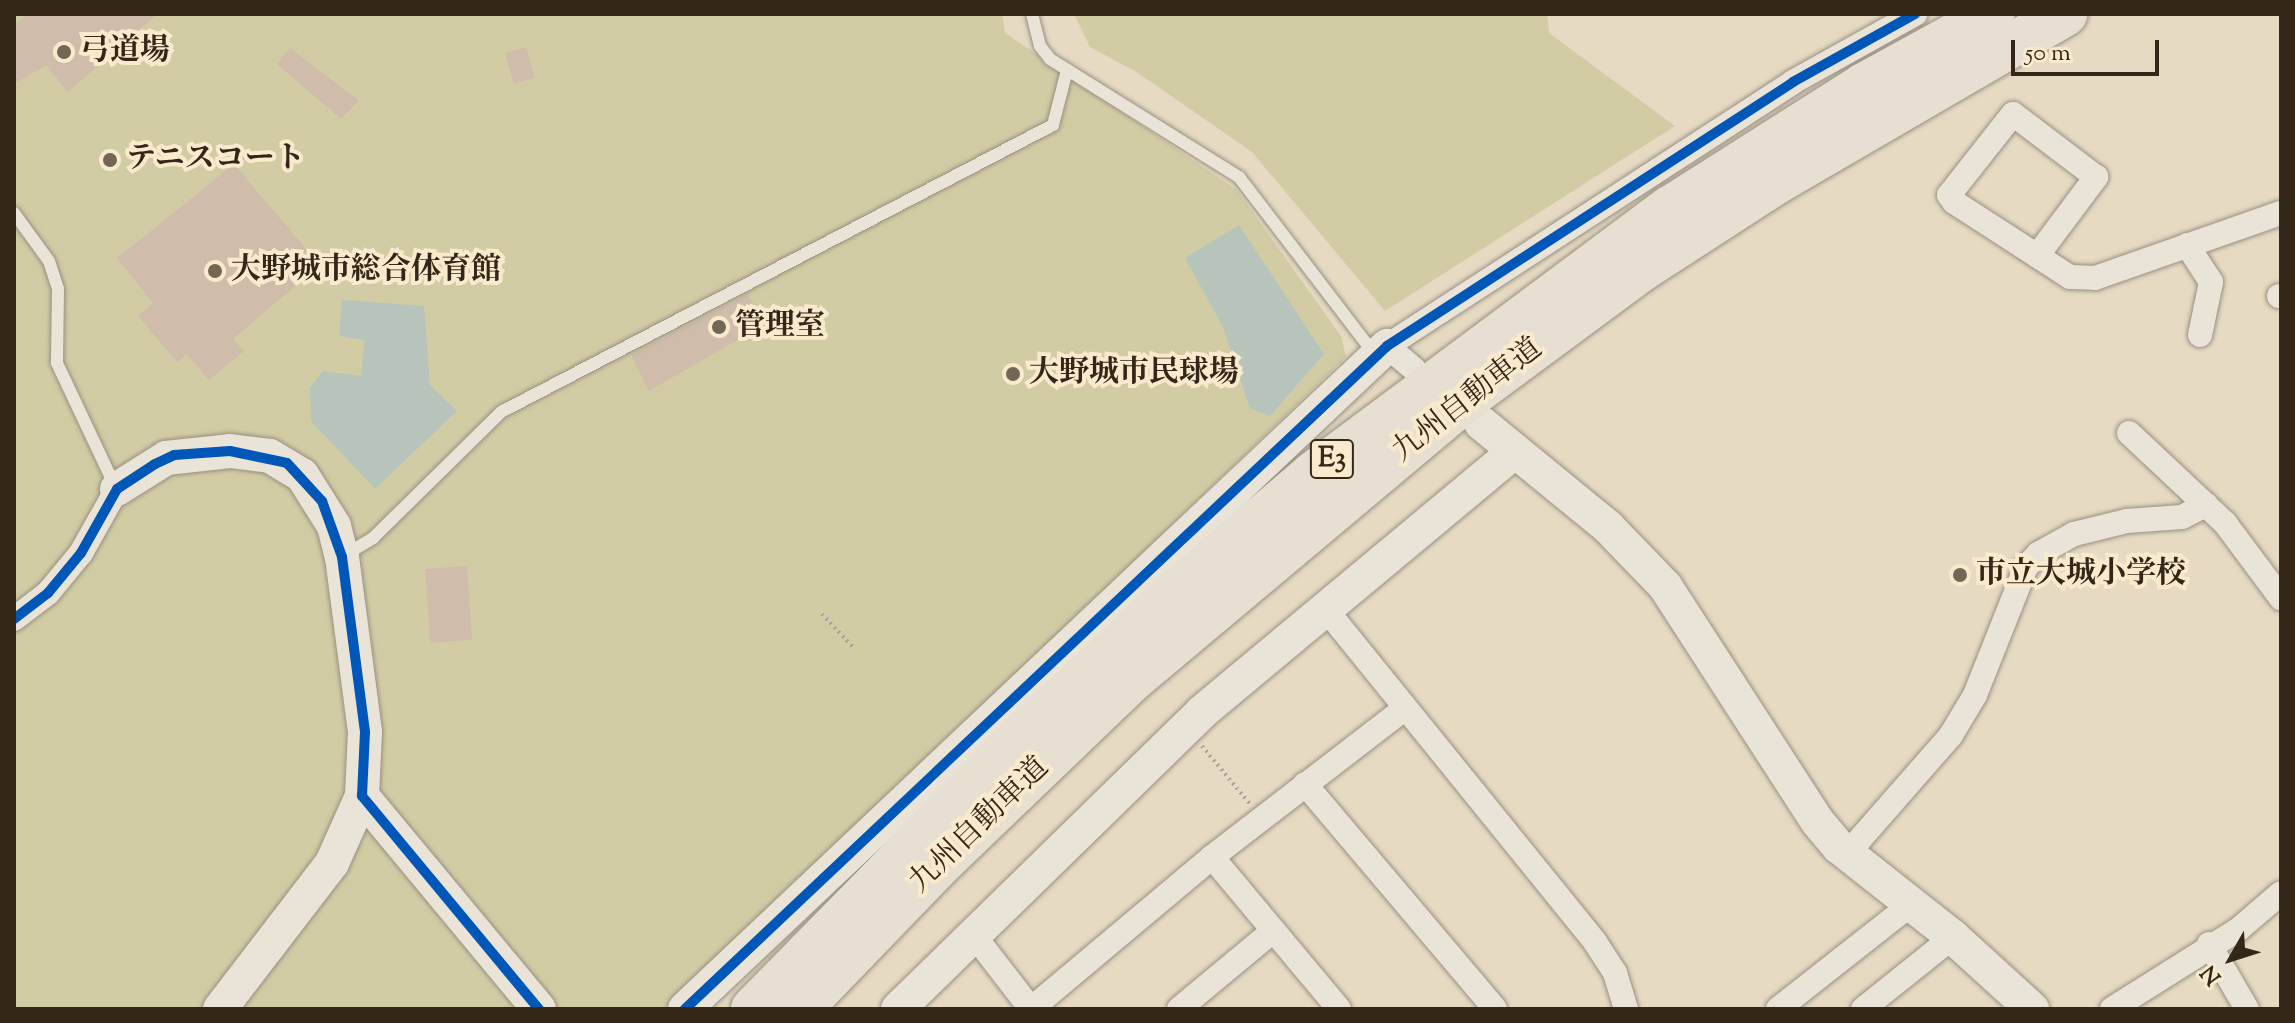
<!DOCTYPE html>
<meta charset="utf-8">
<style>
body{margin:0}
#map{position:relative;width:2295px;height:1023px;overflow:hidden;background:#e7dac3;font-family:"Sorts Mill Goudy","Noto Serif JP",serif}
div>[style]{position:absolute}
.green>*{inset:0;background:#d2cca4}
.water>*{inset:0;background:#b6c4bb}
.building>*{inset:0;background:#cfbcab;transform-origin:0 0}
.path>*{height:4px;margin-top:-2px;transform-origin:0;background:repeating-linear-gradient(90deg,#a9a399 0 2px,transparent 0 6px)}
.roads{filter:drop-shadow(0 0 2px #989082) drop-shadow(0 0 2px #989082)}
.lane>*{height:12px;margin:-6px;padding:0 6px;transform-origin:6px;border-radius:6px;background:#eae4d8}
.street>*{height:24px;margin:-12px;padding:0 12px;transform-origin:12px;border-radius:12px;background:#eae4d8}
.secondary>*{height:34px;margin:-17px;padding:0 17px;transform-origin:17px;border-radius:17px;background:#eae4d8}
.highway>*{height:44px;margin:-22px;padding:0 22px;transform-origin:22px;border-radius:22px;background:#e7dfd2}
.cycleway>*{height:10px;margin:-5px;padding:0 5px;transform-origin:5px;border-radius:5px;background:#0057b8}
.dots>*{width:22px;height:22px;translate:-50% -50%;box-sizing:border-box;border:4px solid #f9eace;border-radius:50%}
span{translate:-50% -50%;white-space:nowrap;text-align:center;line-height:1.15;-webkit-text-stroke:8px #f9eace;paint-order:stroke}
.shield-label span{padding:2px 6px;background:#f9eace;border:2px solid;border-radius:6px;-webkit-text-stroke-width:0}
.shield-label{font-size:28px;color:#342719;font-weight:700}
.poi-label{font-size:30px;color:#342719;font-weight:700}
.left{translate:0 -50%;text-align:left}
.street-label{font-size:30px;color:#342719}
.frame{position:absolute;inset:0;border:16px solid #342719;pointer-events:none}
.north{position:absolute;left:2191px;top:919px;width:80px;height:80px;-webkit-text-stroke:6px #f9eace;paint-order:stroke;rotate:231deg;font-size:22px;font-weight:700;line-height:32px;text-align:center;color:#342719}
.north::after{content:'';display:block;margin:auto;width:28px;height:36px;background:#342719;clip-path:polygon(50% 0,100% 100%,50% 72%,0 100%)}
.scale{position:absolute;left:2011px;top:40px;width:148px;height:36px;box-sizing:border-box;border:4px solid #342719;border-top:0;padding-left:10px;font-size:24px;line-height:28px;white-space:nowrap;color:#342719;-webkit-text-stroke:6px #f9eace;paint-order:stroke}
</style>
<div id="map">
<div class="green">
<i style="clip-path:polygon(14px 14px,1002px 14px,1005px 33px,1237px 190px,1341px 336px,1346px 357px,669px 1009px,14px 1009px)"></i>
<i style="clip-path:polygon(1074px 14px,1547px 14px,1549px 33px,1675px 126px,1385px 311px,1252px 152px,1138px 73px,1090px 47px)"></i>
</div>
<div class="water">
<i style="clip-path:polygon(1239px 225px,1324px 354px,1270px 416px,1250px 409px,1223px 327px,1185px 258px)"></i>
<i style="clip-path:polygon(342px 300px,424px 306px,430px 385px,457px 411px,375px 489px,311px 421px,310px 388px,323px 371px,361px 376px,364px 340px,339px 336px)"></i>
</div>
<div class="building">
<i style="clip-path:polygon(27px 14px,157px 14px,68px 92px,46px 65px,14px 84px,14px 25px)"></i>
<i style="left:526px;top:47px;width:32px;height:22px;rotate:74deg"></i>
<i style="clip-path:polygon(290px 48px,359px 101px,341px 119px,277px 64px)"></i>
<i style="clip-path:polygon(234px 164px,312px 256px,299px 266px,307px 276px,233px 339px,244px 351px,209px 380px,187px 354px,177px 362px,138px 316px,153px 303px,117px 258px)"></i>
<i style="clip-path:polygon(748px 294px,765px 324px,649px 391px,631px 355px)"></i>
<i style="left:467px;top:566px;width:74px;height:42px;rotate:86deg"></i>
</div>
<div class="path">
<i style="left:822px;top:614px;width:45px;rotate:46.8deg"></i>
<i style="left:1202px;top:746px;width:75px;rotate:50.4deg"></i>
</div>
<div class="roads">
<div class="lane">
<i style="left:1032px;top:14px;width:33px;rotate:76deg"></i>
<i style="left:1040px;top:46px;width:16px;rotate:52deg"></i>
<i style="left:1050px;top:59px;width:223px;rotate:32deg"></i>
<i style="left:1239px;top:177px;width:224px;rotate:52.6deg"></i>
<i style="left:14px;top:213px;width:59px;rotate:53.9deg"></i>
<i style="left:49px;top:261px;width:29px;rotate:72deg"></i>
<i style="left:58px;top:289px;width:74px;rotate:90.8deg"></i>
<i style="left:57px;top:363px;width:136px;rotate:64.8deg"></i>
<i style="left:345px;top:555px;width:33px;rotate:-31deg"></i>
<i style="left:373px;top:538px;width:180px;rotate:-44.5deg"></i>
<i style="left:501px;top:412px;width:622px;rotate:-27.47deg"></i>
<i style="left:1053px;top:125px;width:57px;rotate:-75.7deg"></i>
</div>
<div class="street">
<i style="left:2187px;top:245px;width:44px;rotate:57deg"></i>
<i style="left:2211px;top:282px;width:54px;rotate:101.7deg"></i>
<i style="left:2037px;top:256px;width:99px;rotate:-53.2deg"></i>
<i style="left:2096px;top:177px;width:104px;rotate:-142.8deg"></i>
<i style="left:2013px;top:114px;width:103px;rotate:128.3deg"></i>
<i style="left:1949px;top:195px;width:9px;rotate:54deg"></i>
<i style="left:1954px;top:202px;width:138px;rotate:32.9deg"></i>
<i style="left:2070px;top:277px;width:25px;rotate:2deg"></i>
<i style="left:2095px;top:278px;width:197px;rotate:-19.3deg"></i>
<i style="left:2279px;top:296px;width:2px"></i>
<i style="left:1414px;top:369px;width:35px;rotate:-140deg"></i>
<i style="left:1387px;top:346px;width:484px;rotate:-33deg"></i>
<i style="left:1793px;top:82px;width:140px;rotate:-29.1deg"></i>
<i style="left:2129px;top:433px;width:132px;rotate:43.2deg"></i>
<i style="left:2225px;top:523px;width:94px;rotate:53.3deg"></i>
<i style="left:1324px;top:607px;width:431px;rotate:51deg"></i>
<i style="left:1595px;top:942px;width:37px;rotate:57deg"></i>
<i style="left:1615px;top:973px;width:38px;rotate:73deg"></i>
<i style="left:14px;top:619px;width:43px;rotate:-37.4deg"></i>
<i style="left:48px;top:593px;width:52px;rotate:-50.5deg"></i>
<i style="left:81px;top:553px;width:73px;rotate:-60.6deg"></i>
<i style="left:1305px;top:784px;width:294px;rotate:49.8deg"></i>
<i style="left:1847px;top:854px;width:158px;rotate:-48.8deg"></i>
<i style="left:1951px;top:735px;width:47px;rotate:-59deg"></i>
<i style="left:1975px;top:695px;width:138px;rotate:-68.3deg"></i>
<i style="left:2026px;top:567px;width:18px;rotate:-47deg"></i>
<i style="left:2038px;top:554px;width:41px;rotate:-29.1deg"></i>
<i style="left:2074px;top:534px;width:55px;rotate:-13.8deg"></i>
<i style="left:2127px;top:521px;width:55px;rotate:-4.2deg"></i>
<i style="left:2182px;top:517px;width:27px;rotate:-27deg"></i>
<i style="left:1212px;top:857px;width:198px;rotate:50.1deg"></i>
<i style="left:973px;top:934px;width:95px;rotate:52.3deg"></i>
<i style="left:2209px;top:944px;width:75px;rotate:59.7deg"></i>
<i style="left:1031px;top:1009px;width:236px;rotate:-40deg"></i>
<i style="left:1212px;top:857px;width:242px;rotate:-37.6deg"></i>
<i style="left:1179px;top:1009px;width:122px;rotate:-39.7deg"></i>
<i style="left:1778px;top:1009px;width:168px;rotate:-38.2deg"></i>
<i style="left:1863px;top:1009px;width:115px;rotate:-38.7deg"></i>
<i style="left:2112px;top:1009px;width:150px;rotate:-32.2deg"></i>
<i style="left:2239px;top:929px;width:55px;rotate:-40.6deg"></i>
</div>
<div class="secondary">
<i style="left:1481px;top:423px;width:164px;rotate:39.3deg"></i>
<i style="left:1608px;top:527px;width:82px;rotate:46deg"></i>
<i style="left:1665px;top:586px;width:280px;rotate:57.1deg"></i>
<i style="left:1817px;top:821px;width:34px;rotate:50deg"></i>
<i style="left:1839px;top:847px;width:145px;rotate:38.3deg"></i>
<i style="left:1953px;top:937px;width:107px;rotate:42.3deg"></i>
<i style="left:117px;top:489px;width:58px;rotate:-32.3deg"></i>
<i style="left:166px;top:458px;width:64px;rotate:-6.2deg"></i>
<i style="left:230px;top:451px;width:40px;rotate:7.1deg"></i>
<i style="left:270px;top:456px;width:37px;rotate:31deg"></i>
<i style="left:302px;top:475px;width:60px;rotate:57.9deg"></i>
<i style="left:334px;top:526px;width:32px;rotate:76deg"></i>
<i style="left:342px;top:557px;width:177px;rotate:82.5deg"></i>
<i style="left:365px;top:732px;width:64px;rotate:92.7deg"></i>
<i style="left:362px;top:796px;width:277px;rotate:50.3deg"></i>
<i style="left:220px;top:1009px;width:184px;rotate:-52.5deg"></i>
<i style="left:332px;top:863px;width:73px;rotate:-65.9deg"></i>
<i style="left:685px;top:1009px;width:966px;rotate:-43.36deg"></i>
<i style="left:898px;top:1009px;width:425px;rotate:-44.3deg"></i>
<i style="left:1202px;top:712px;width:406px;rotate:-39.8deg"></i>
</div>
<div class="highway">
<i style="left:753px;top:1009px;width:378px;rotate:-45.5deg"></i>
<i style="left:1018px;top:739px;width:214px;rotate:-43.1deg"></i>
<i style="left:1174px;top:593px;width:184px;rotate:-40.6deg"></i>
<i style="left:1314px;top:473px;width:444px;rotate:-36.7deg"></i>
<i style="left:1670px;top:208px;width:230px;rotate:-32.4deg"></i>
<i style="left:1864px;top:85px;width:147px;rotate:-28.8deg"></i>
<i style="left:800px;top:1009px;width:209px;rotate:-46deg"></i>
<i style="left:945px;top:859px;width:260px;rotate:-43.8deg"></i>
<i style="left:1133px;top:679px;width:444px;rotate:-40deg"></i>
<i style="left:1473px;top:394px;width:210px;rotate:-36.5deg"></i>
<i style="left:1642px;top:269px;width:158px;rotate:-32.9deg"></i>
<i style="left:1775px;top:183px;width:336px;rotate:-30.2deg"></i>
</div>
</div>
<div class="cycleway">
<i style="left:14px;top:619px;width:43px;rotate:-37.4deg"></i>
<i style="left:48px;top:593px;width:52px;rotate:-50.5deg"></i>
<i style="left:81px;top:553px;width:73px;rotate:-60.6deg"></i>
<i style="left:117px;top:489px;width:45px;rotate:-33.3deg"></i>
<i style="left:155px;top:464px;width:21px;rotate:-25deg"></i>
<i style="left:174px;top:455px;width:56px;rotate:-4.1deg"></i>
<i style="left:230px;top:451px;width:58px;rotate:11.9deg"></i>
<i style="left:287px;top:463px;width:52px;rotate:47.4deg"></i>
<i style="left:322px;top:501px;width:59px;rotate:70.3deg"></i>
<i style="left:342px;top:557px;width:177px;rotate:82.5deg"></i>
<i style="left:365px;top:732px;width:64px;rotate:92.7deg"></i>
<i style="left:362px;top:796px;width:277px;rotate:50.3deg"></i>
<i style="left:685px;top:1009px;width:966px;rotate:-43.36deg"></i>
<i style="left:1387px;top:346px;width:484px;rotate:-33deg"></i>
<i style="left:1793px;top:82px;width:140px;rotate:-29.1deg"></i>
</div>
<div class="dots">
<i style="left:64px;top:52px;background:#736654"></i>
<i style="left:110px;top:160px;background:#736654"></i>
<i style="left:215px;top:271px;background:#736654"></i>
<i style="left:719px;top:327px;background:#736654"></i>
<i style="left:1013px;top:374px;background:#736654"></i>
<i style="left:1960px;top:575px;background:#736654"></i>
</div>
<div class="shield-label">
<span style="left:1332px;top:459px">E3</span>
</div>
<div class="poi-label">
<span class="left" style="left:80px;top:52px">弓道場</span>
<span class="left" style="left:126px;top:160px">テニスコート</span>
<span class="left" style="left:231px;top:271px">大野城市総合体育館</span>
<span class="left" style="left:735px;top:327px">管理室</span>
<span class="left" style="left:1029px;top:374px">大野城市民球場</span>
<span class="left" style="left:1976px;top:575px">市立大城小学校</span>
</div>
<div class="street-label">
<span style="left:1468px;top:401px;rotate:-38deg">九州自動車道</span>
<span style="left:980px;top:826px;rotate:-44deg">九州自動車道</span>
</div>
<div class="frame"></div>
<div class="north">N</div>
<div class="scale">50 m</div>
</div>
